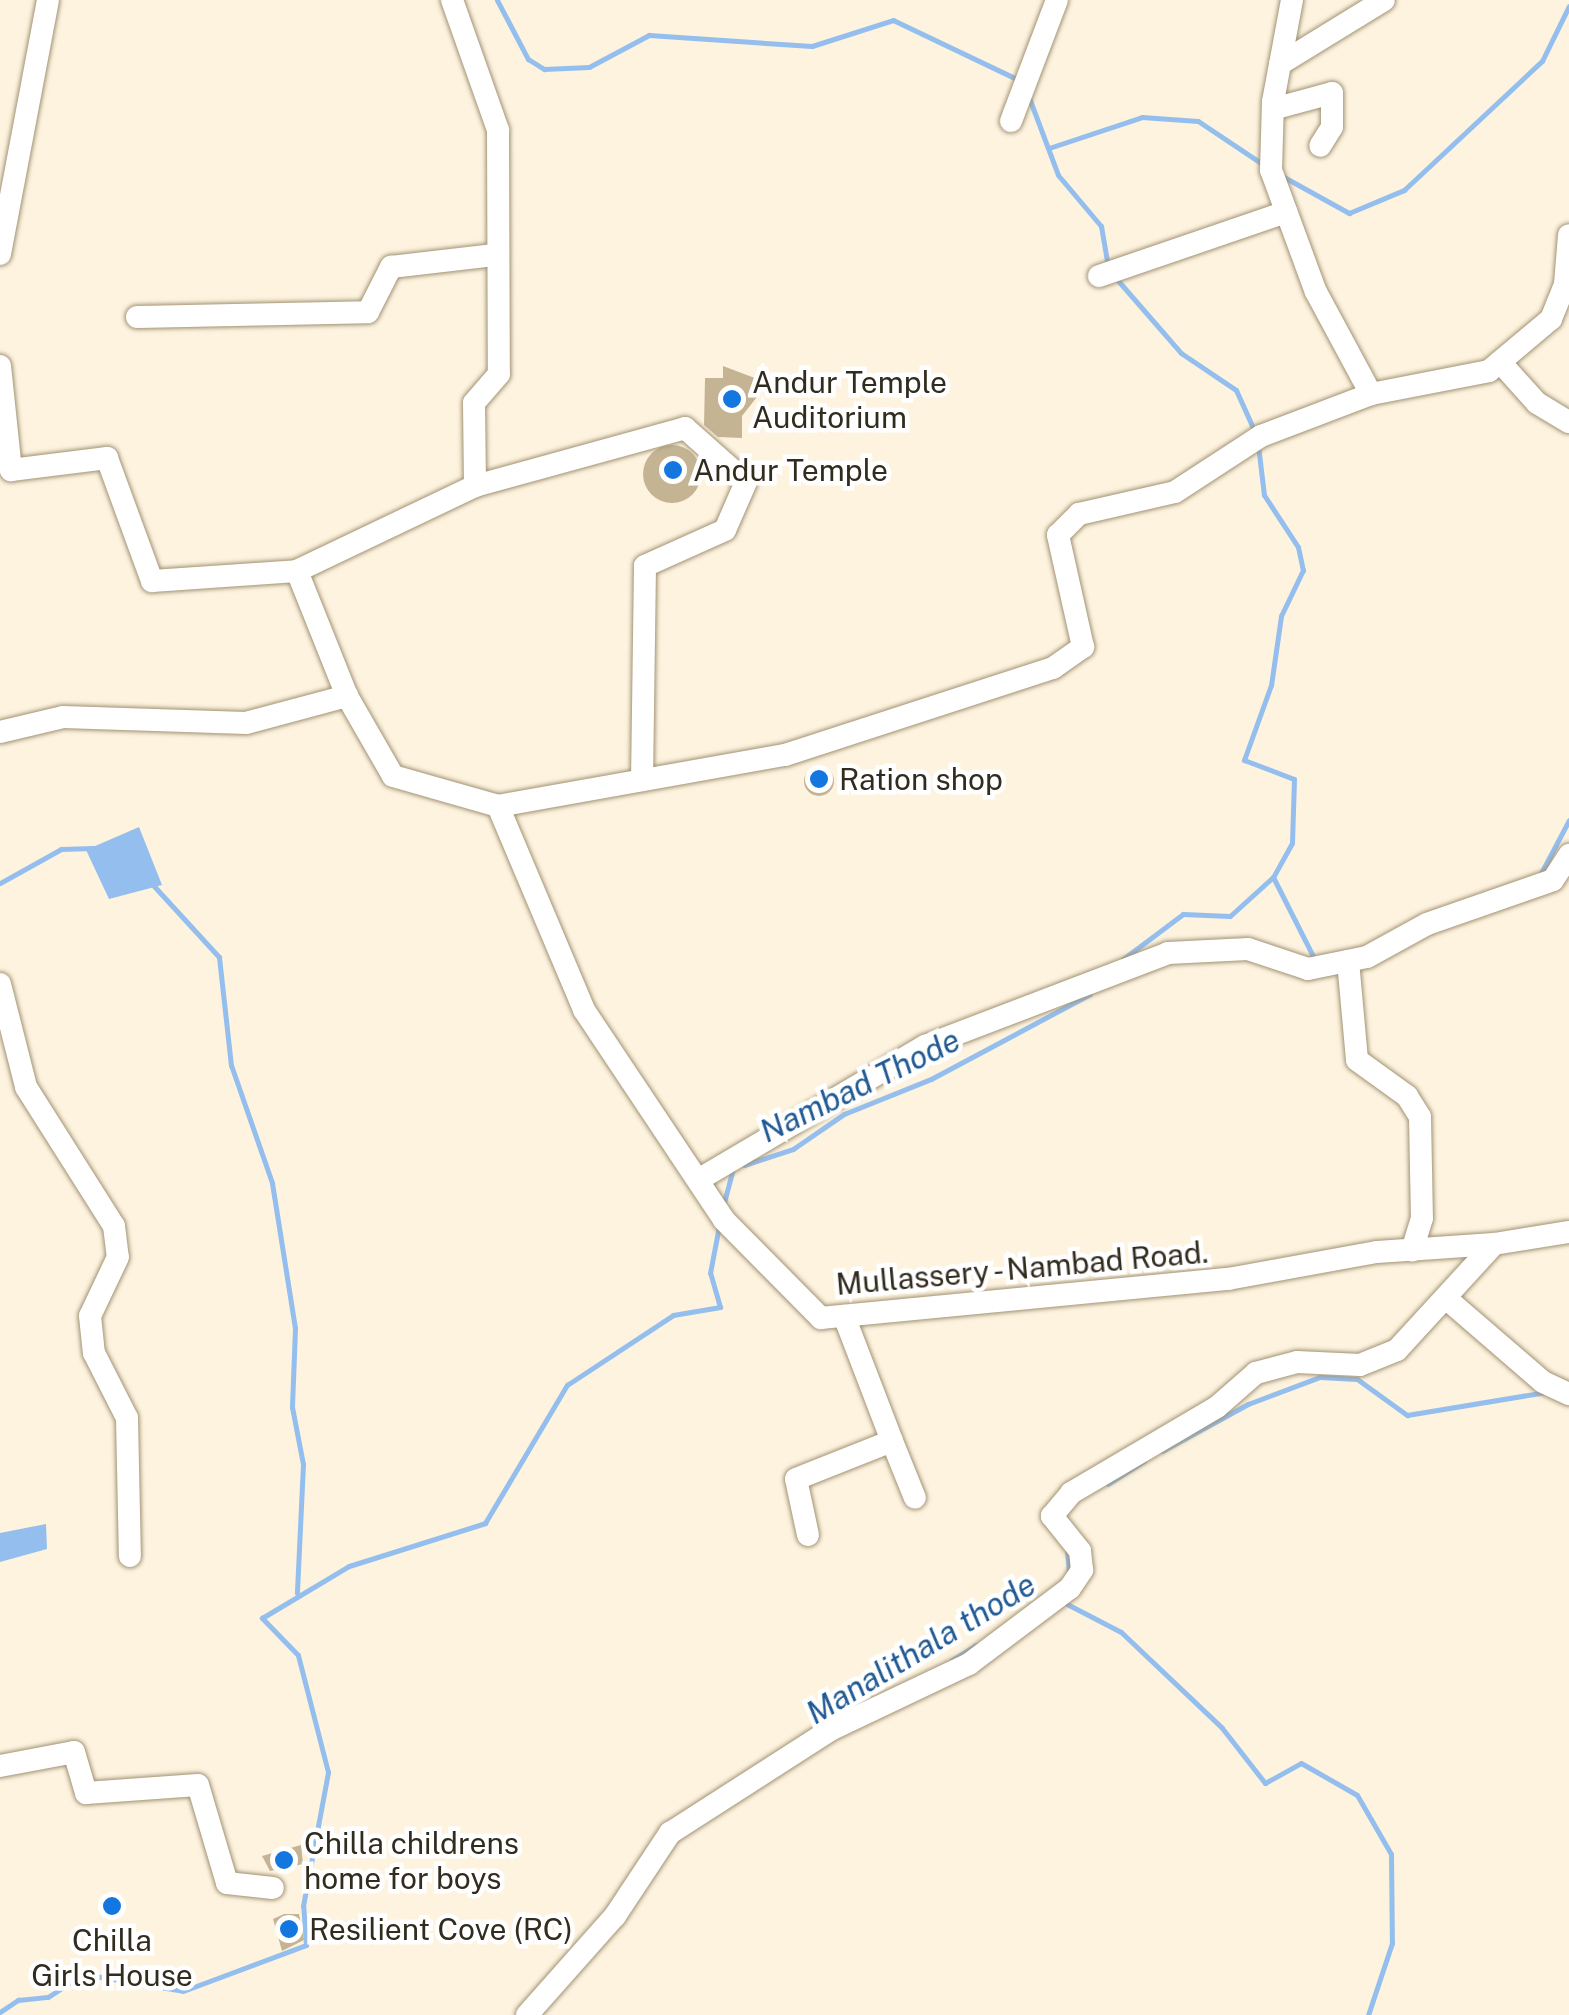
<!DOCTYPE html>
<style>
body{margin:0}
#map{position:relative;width:1569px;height:2015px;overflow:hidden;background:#fdf3df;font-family:"Public Sans",sans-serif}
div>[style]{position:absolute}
.water>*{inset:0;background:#94beed}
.stream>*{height:5px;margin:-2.5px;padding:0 2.5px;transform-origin:2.5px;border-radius:2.5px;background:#94beed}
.building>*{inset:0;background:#c4b494}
.round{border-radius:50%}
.roads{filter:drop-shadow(0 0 2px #a29273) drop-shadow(0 0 2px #a29273)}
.minor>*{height:22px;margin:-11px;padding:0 11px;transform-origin:11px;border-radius:11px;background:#fff}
.dots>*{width:28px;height:28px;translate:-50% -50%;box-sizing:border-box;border:5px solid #fff;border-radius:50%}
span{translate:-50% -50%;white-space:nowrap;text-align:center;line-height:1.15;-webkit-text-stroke:9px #fff;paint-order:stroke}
.poi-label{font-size:30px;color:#322c1f}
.left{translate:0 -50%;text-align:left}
.street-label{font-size:30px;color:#322c1f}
.water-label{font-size:32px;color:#205993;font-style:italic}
</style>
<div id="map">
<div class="water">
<i style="clip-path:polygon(139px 827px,162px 885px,109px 899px,86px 850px)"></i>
<i style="clip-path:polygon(46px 1524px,47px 1549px,0 1562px,0 1533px)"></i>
</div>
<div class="stream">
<i style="left:497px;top:0;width:67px;rotate:62.3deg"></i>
<i style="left:528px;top:59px;width:19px;rotate:32deg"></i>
<i style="left:544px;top:69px;width:45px;rotate:-2.5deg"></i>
<i style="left:589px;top:67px;width:68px;rotate:-28.1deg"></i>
<i style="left:649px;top:35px;width:163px;rotate:3.9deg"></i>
<i style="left:812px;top:46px;width:85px;rotate:-17.8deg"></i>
<i style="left:893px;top:20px;width:142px;rotate:25.5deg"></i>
<i style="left:1028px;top:95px;width:85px;rotate:69.4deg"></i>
<i style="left:1058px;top:175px;width:67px;rotate:49.9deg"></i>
<i style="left:1101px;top:226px;width:42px;rotate:80.3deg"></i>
<i style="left:1049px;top:148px;width:98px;rotate:-18.4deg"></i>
<i style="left:1142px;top:117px;width:56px;rotate:4.1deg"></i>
<i style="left:1198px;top:121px;width:79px;rotate:33.7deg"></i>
<i style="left:1282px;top:176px;width:77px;rotate:28.9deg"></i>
<i style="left:1349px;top:213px;width:60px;rotate:-22.7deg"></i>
<i style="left:1404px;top:190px;width:189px;rotate:-43.1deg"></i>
<i style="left:1542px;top:61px;width:61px;rotate:-63.9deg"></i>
<i style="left:1114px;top:276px;width:102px;rotate:49deg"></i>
<i style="left:1181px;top:353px;width:66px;rotate:33.9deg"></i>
<i style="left:1236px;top:390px;width:44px;rotate:65.8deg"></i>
<i style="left:1258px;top:445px;width:50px;rotate:83.2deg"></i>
<i style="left:1264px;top:495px;width:62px;rotate:56.8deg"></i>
<i style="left:1298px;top:547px;width:24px;rotate:78deg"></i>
<i style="left:1303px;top:570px;width:51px;rotate:115.6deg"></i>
<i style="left:1281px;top:616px;width:70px;rotate:98.2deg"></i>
<i style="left:1271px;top:685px;width:80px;rotate:109.8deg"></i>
<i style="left:1244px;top:760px;width:53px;rotate:20.8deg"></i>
<i style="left:1294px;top:779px;width:64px;rotate:91.8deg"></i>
<i style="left:1292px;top:843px;width:39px;rotate:119deg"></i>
<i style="left:1540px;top:875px;width:62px;rotate:-62.2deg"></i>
<i style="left:0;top:883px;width:70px;rotate:-29.1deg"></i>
<i style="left:61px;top:849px;width:32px;rotate:-2deg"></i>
<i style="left:153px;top:885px;width:98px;rotate:47.5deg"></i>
<i style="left:219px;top:957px;width:109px;rotate:83.7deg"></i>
<i style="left:231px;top:1065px;width:125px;rotate:70.8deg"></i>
<i style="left:272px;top:1183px;width:147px;rotate:81deg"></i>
<i style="left:295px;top:1328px;width:79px;rotate:92.2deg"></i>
<i style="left:292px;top:1407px;width:58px;rotate:79.1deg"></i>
<i style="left:303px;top:1464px;width:129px;rotate:92.7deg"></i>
<i style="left:1123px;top:959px;width:75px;rotate:-36.9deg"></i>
<i style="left:1183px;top:914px;width:47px;rotate:2.4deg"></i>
<i style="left:1230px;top:916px;width:58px;rotate:-42.2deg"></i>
<i style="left:1273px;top:877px;width:91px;rotate:63.2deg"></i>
<i style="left:744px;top:1165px;width:52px;rotate:-18.1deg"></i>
<i style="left:793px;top:1149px;width:62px;rotate:-34.5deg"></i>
<i style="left:844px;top:1114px;width:94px;rotate:-21.9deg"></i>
<i style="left:931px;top:1079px;width:180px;rotate:-28.1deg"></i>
<i style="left:723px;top:1206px;width:39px;rotate:-75deg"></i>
<i style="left:1162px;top:1451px;width:98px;rotate:-28.7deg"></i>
<i style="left:1248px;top:1404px;width:77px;rotate:-20.6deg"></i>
<i style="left:1320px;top:1377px;width:37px;rotate:3deg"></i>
<i style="left:1357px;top:1379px;width:62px;rotate:35.8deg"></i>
<i style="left:1407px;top:1415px;width:141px;rotate:-9.4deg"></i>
<i style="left:1108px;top:1484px;width:43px;rotate:-32.6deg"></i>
<i style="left:1067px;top:1550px;width:24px;rotate:85deg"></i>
<i style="left:1065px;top:1603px;width:63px;rotate:27.4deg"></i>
<i style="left:1121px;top:1632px;width:139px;rotate:43.5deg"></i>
<i style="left:1222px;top:1728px;width:70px;rotate:52deg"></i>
<i style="left:1265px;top:1783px;width:41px;rotate:-29.1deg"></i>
<i style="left:1301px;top:1763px;width:64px;rotate:29.7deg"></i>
<i style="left:1357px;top:1795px;width:68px;rotate:60deg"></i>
<i style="left:1391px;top:1854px;width:89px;rotate:89.4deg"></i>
<i style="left:1392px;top:1943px;width:76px;rotate:108.4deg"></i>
<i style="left:952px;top:1660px;width:28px;rotate:-32deg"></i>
<i style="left:0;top:2012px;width:22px;rotate:-34deg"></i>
<i style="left:18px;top:2000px;width:30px;rotate:-6deg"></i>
<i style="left:48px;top:1997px;width:42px;rotate:-33.3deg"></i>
<i style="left:83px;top:1974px;width:101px;rotate:9.6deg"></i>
<i style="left:183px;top:1991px;width:131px;rotate:-20.5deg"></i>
<i style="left:306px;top:1945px;width:39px;rotate:-94deg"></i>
<i style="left:303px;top:1906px;width:136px;rotate:-79.4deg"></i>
<i style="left:328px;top:1772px;width:121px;rotate:-104.4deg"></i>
<i style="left:298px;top:1655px;width:52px;rotate:-134.2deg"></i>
<i style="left:262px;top:1618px;width:101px;rotate:-30.9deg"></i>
<i style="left:349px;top:1566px;width:143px;rotate:-17.5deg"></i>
<i style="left:485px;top:1523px;width:161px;rotate:-59.3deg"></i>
<i style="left:567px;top:1385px;width:127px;rotate:-33.4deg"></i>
<i style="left:673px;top:1315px;width:48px;rotate:-9.7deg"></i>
<i style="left:720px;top:1307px;width:35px;rotate:-106deg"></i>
<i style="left:710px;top:1273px;width:48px;rotate:-79.2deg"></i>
</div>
<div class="building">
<i style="clip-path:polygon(723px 366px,768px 383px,742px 416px,742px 438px,718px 437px,704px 425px,705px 378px,723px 378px)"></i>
<i class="round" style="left:643px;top:445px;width:58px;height:58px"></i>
<i class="round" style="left:804px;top:766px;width:30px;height:30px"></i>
<i style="clip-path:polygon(301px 1845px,303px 1864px,270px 1871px,262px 1856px)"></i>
<i style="clip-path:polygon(284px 1914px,299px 1914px,304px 1940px,282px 1951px,273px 1919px)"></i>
</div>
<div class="roads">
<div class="minor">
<i style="left:452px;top:0;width:138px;rotate:70.5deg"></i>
<i style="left:498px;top:130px;width:244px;rotate:89.8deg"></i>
<i style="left:499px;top:374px;width:38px;rotate:131deg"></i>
<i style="left:474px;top:403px;width:83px;rotate:89.3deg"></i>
<i style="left:475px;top:486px;width:197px;rotate:154.5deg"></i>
<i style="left:297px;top:571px;width:135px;rotate:68.2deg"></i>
<i style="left:347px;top:696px;width:92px;rotate:60.1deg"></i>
<i style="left:393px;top:776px;width:109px;rotate:15.9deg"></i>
<i style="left:498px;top:806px;width:221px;rotate:67.1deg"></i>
<i style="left:584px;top:1010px;width:252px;rotate:56.3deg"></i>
<i style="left:724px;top:1220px;width:138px;rotate:45.3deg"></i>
<i style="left:821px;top:1318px;width:409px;rotate:-5.5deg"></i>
<i style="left:1228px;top:1279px;width:151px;rotate:-10.3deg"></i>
<i style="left:1377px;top:1252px;width:117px;rotate:-3.9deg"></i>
<i style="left:1292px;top:0;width:104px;rotate:100.6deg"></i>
<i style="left:1273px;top:102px;width:68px;rotate:91.7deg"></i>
<i style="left:1271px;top:170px;width:130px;rotate:69.8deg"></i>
<i style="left:1316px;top:292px;width:116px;rotate:61.7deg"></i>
<i style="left:1280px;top:64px;width:122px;rotate:-31.6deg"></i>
<i style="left:1273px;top:109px;width:61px;rotate:-15.2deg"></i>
<i style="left:1332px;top:93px;width:34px;rotate:90deg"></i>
<i style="left:1332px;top:127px;width:22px;rotate:122deg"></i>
<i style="left:1011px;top:121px;width:129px;rotate:-69.2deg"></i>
<i style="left:0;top:254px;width:258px;rotate:-79.3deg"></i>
<i style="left:1099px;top:276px;width:198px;rotate:-18.9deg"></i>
<i style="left:137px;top:317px;width:231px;rotate:-1.2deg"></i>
<i style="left:368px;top:312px;width:51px;rotate:-62.9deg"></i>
<i style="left:391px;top:267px;width:104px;rotate:-6.6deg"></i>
<i style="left:1500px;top:362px;width:55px;rotate:47.9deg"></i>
<i style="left:1537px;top:403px;width:37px;rotate:31deg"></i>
<i style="left:0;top:366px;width:105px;rotate:84deg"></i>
<i style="left:11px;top:470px;width:97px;rotate:-7.1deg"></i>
<i style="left:107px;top:458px;width:131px;rotate:69.9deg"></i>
<i style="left:152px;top:581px;width:145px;rotate:-3.9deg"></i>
<i style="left:475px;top:486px;width:218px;rotate:-15.4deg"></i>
<i style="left:685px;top:428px;width:81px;rotate:41.5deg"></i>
<i style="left:746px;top:482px;width:52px;rotate:113.6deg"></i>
<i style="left:725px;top:530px;width:88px;rotate:155.8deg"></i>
<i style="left:645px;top:566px;width:214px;rotate:90.8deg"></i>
<i style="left:0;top:732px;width:65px;rotate:-13.4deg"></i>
<i style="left:63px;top:717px;width:183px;rotate:1.9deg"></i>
<i style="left:246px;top:723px;width:105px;rotate:-15deg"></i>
<i style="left:498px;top:806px;width:291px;rotate:-10.1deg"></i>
<i style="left:785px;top:755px;width:282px;rotate:-18deg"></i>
<i style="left:1053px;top:668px;width:37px;rotate:-35deg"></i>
<i style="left:1083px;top:647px;width:115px;rotate:-102.6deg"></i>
<i style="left:1058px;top:535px;width:30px;rotate:-45deg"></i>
<i style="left:1079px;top:514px;width:98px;rotate:-12.9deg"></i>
<i style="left:1175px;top:492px;width:103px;rotate:-33.1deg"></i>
<i style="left:1261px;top:436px;width:118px;rotate:-20.9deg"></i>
<i style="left:1371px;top:394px;width:120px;rotate:-11deg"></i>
<i style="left:1489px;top:371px;width:81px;rotate:-40deg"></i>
<i style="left:1551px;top:319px;width:38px;rotate:-68deg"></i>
<i style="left:1565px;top:284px;width:49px;rotate:-85.3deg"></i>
<i style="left:1348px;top:961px;width:99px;rotate:84.8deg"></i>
<i style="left:1357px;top:1060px;width:62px;rotate:35.8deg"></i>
<i style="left:1407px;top:1096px;width:25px;rotate:58deg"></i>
<i style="left:1420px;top:1117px;width:101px;rotate:88.9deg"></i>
<i style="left:1422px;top:1218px;width:34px;rotate:107deg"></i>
<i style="left:0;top:984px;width:106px;rotate:75.8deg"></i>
<i style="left:26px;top:1087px;width:165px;rotate:57.7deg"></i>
<i style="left:114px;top:1226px;width:31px;rotate:83deg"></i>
<i style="left:118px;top:1257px;width:65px;rotate:115.4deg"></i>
<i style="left:90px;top:1316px;width:37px;rotate:84deg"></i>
<i style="left:94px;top:1353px;width:73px;rotate:63.1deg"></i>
<i style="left:127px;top:1418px;width:138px;rotate:88.8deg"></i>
<i style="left:698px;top:1180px;width:264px;rotate:-30.6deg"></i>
<i style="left:925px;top:1046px;width:260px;rotate:-20.9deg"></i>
<i style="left:1168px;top:953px;width:80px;rotate:-2.9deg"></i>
<i style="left:1248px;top:949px;width:63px;rotate:18.4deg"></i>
<i style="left:1308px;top:969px;width:60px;rotate:-11.5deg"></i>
<i style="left:1367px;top:957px;width:68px;rotate:-28.8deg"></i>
<i style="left:1427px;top:924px;width:133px;rotate:-19.2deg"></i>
<i style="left:1553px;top:880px;width:30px;rotate:-57deg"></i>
<i style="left:1448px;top:1300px;width:125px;rotate:40.8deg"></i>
<i style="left:1543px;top:1382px;width:29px;rotate:25deg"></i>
<i style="left:892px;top:1441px;width:61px;rotate:68deg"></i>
<i style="left:808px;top:1535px;width:57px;rotate:-102.1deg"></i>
<i style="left:796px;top:1479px;width:103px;rotate:-21.6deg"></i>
<i style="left:892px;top:1441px;width:134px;rotate:-111deg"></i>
<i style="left:0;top:1766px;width:75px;rotate:-10.7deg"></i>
<i style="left:74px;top:1752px;width:43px;rotate:73.7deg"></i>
<i style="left:86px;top:1793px;width:112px;rotate:-4.1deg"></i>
<i style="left:198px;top:1785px;width:102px;rotate:73.5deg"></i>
<i style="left:227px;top:1883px;width:46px;rotate:6.2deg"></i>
<i style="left:527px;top:2015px;width:132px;rotate:-48.4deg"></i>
<i style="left:615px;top:1916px;width:100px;rotate:-56.5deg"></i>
<i style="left:670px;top:1833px;width:193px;rotate:-32.7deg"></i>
<i style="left:832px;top:1729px;width:152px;rotate:-25.4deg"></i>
<i style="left:969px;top:1664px;width:126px;rotate:-37deg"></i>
<i style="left:1070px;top:1588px;width:22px;rotate:-56deg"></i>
<i style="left:1082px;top:1570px;width:19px;rotate:-96deg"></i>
<i style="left:1080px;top:1551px;width:45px;rotate:-128.7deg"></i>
<i style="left:1052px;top:1516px;width:30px;rotate:-50deg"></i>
<i style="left:1071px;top:1493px;width:169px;rotate:-30.5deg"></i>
<i style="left:1217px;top:1407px;width:52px;rotate:-41.1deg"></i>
<i style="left:1256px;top:1373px;width:42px;rotate:-15deg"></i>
<i style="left:1297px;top:1362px;width:63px;rotate:2.7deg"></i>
<i style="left:1360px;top:1365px;width:40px;rotate:-22deg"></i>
<i style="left:1397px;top:1350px;width:144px;rotate:-47.5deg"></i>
<i style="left:1494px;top:1244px;width:76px;rotate:-9.1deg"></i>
</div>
</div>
<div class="dots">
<i style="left:732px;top:399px;background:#1476df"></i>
<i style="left:673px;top:470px;background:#1476df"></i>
<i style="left:819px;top:779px;background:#1476df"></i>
<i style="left:284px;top:1860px;background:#1476df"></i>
<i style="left:112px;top:1906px;background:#1476df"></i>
<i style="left:289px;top:1929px;background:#1476df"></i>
</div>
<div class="poi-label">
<span class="left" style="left:752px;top:399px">Andur Temple<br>Auditorium</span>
<span class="left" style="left:693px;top:470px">Andur Temple</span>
<span class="left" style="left:839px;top:779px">Ration shop</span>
<span class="left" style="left:304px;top:1860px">Chilla childrens<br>home for boys</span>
<span class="left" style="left:309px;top:1929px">Resilient Cove (RC)</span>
<span style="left:112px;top:1957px">Chilla<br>Girls House</span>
</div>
<div class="street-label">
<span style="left:1022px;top:1268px;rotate:-5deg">Mullassery - Nambad Road.</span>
</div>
<div class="water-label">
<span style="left:860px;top:1086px;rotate:-26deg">Nambad Thode</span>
<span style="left:921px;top:1649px;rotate:-31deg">Manalithala thode</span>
</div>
</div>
